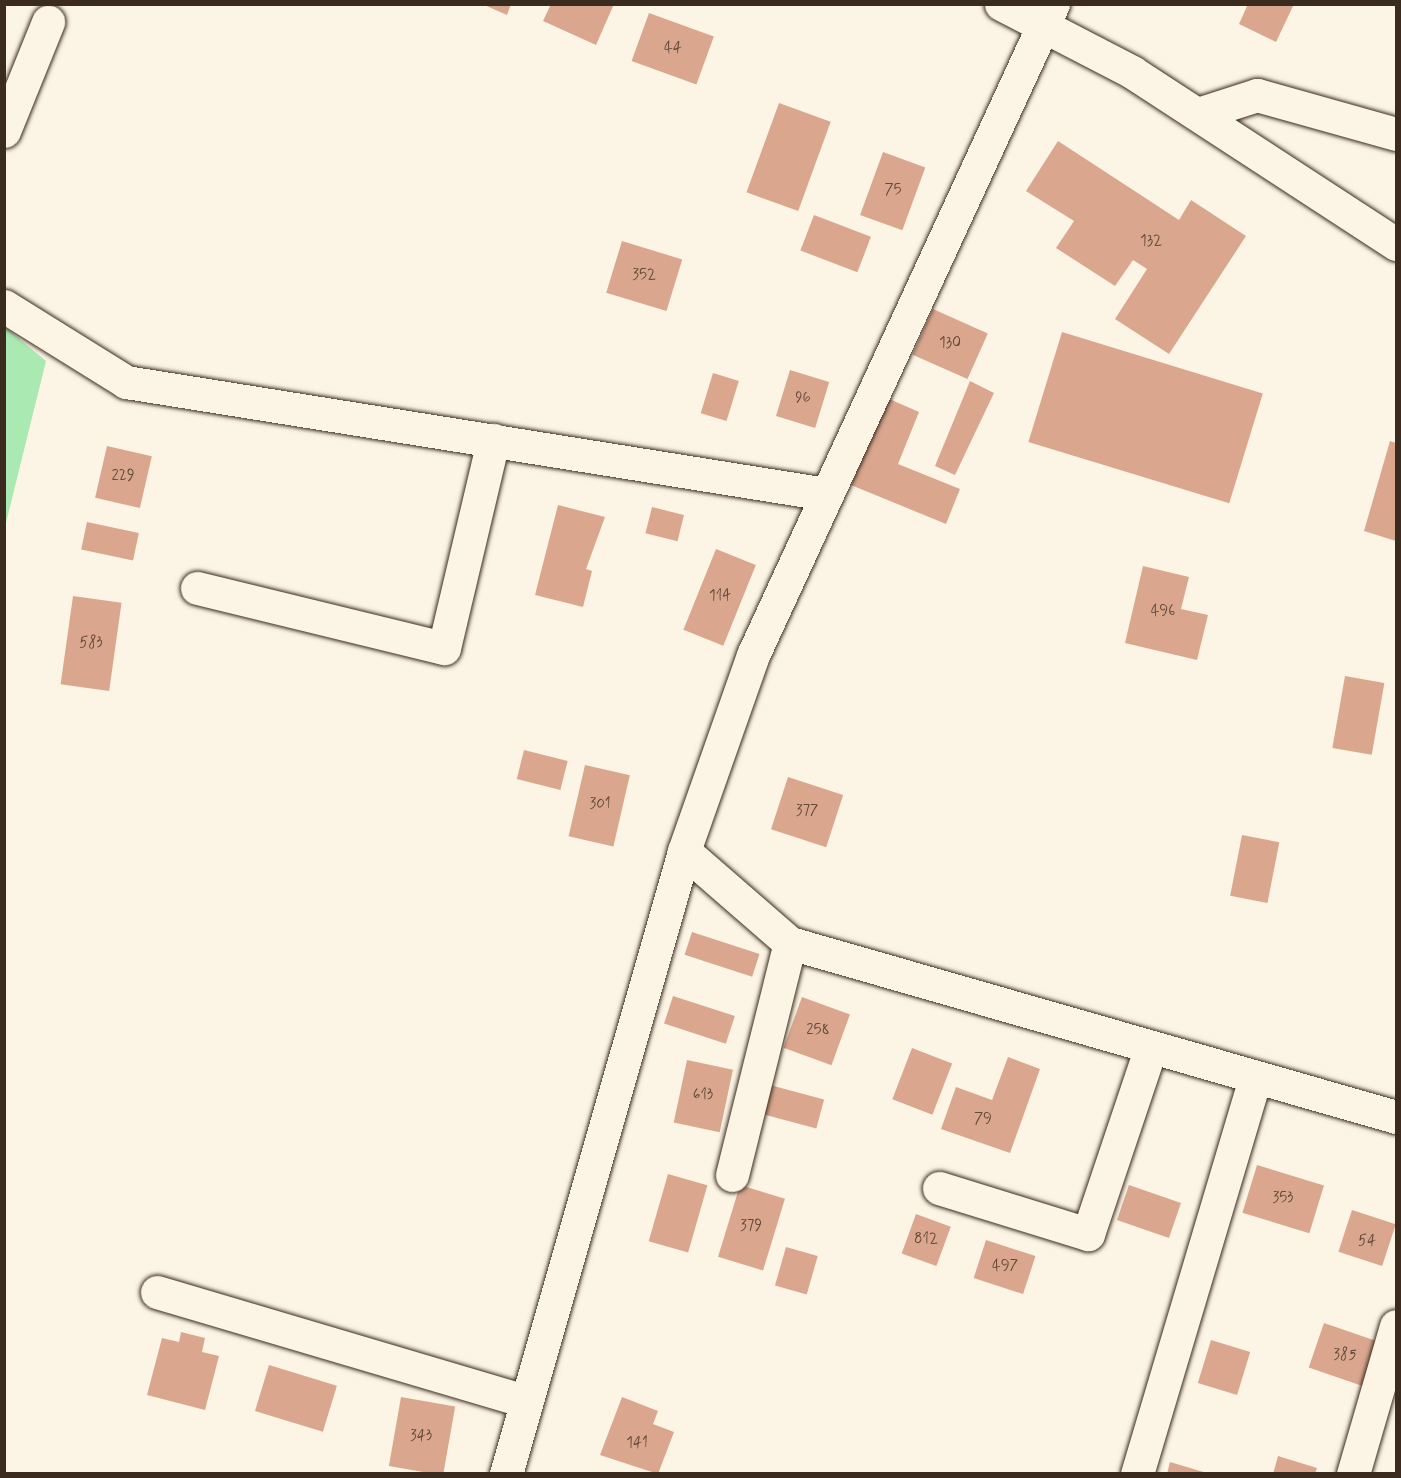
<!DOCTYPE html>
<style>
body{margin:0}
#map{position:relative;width:1401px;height:1478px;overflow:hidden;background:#fcf5e5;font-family:Mynerve,sans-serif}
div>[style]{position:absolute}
.green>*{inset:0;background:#aaeab2}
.building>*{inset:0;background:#daa78e;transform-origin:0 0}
.roads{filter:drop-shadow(0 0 2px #3b2a1e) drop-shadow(0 0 2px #3b2a1e)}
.minor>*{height:33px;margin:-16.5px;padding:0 16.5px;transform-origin:16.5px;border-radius:16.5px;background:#fcf5e5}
span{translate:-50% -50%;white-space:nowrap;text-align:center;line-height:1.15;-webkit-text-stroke:4.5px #fcf5e5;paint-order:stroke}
.number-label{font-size:15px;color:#63493a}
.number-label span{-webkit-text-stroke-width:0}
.frame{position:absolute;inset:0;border:6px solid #3b2a1e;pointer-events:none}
</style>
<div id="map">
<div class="green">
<i style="clip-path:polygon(5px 327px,46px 361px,5px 527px)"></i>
</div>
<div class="building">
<i style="clip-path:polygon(482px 4px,511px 4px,507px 15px)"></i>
<i style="clip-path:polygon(551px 4px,614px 4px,596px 45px,543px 21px)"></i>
<i style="clip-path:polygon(1248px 4px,1294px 4px,1276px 42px,1239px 24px)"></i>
<i style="left:649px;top:13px;width:69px;height:51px;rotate:20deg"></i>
<i style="left:779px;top:103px;width:55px;height:95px;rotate:20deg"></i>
<i style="clip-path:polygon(1058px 141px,1179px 220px,1191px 200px,1246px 236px,1169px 354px,1115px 319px,1147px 269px,1133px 260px,1115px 286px,1056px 248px,1074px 221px,1026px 191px)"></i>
<i style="left:883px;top:152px;width:45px;height:67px;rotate:20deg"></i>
<i style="left:814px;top:215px;width:61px;height:38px;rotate:21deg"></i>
<i style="left:622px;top:241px;width:63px;height:54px;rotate:17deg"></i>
<i style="left:933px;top:309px;width:60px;height:50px;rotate:24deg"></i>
<i style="left:1062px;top:332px;width:210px;height:115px;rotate:17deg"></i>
<i style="left:790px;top:370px;width:41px;height:48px;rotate:17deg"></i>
<i style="left:713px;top:373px;width:27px;height:42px;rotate:17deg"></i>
<i style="clip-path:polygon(970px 381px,994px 393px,955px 475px,935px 466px)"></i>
<i style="clip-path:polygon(887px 398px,919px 412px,898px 464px,960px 489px,946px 524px,851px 485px)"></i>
<i style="clip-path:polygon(1390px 441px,1396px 443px,1396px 541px,1364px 531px)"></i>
<i style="left:107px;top:446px;width:46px;height:53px;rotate:13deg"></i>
<i style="clip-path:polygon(558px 505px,605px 517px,586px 569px,592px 571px,583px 607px,535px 595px)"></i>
<i style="left:652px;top:507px;width:33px;height:27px;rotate:14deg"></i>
<i style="left:87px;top:522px;width:53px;height:28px;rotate:12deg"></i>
<i style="left:716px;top:549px;width:43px;height:87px;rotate:22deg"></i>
<i style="clip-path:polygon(1143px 566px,1189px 577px,1181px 609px,1208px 615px,1197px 660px,1125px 643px)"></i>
<i style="left:73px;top:596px;width:49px;height:89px;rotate:8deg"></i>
<i style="left:1345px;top:676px;width:40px;height:73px;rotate:10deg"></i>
<i style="left:524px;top:750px;width:45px;height:30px;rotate:14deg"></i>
<i style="left:585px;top:765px;width:46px;height:73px;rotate:13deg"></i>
<i style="left:788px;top:777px;width:58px;height:55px;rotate:18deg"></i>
<i style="left:1242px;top:835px;width:38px;height:62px;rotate:11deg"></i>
<i style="left:692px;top:932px;width:71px;height:24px;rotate:18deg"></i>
<i style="left:673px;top:996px;width:65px;height:29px;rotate:18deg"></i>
<i style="left:802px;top:997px;width:51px;height:54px;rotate:20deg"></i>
<i style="left:912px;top:1048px;width:43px;height:55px;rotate:21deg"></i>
<i style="clip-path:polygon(1008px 1057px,1040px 1069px,1010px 1153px,941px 1129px,956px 1087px,992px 1100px)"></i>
<i style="left:687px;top:1060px;width:47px;height:64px;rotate:12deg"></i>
<i style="left:770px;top:1085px;width:56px;height:30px;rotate:15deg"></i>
<i style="left:1257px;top:1165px;width:70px;height:50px;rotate:17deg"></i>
<i style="left:668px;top:1174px;width:41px;height:70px;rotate:16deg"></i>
<i style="left:740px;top:1185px;width:47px;height:75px;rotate:17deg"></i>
<i style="left:1129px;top:1185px;width:55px;height:37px;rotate:19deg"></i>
<i style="left:1352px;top:1210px;width:46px;height:44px;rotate:18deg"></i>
<i style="left:916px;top:1214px;width:37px;height:42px;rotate:20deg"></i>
<i style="left:986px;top:1240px;width:52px;height:40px;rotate:18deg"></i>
<i style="left:786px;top:1247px;width:33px;height:40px;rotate:16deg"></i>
<i style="left:1324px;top:1323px;width:60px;height:47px;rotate:19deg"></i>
<i style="clip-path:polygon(181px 1332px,205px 1338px,202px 1352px,219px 1356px,205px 1410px,147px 1395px,162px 1338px,179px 1342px)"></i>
<i style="left:1211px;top:1340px;width:41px;height:45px;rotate:17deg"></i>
<i style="left:269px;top:1365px;width:71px;height:48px;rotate:17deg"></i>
<i style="left:401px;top:1397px;width:55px;height:70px;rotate:10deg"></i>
<i style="clip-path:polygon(622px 1397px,658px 1411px,653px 1424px,674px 1432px,658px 1474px,600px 1455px)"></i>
<i style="clip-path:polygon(1278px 1456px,1317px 1468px,1315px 1474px,1273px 1474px)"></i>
<i style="clip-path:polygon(1170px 1462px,1207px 1473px,1207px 1474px,1167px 1474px)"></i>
</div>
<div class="roads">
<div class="minor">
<i style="left:1001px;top:4px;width:148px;rotate:27.4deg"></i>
<i style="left:1132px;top:72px;width:315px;rotate:33.1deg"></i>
<i style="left:1198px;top:114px;width:62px;rotate:-17.9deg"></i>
<i style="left:1257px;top:95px;width:144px;rotate:15.7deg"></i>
<i style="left:4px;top:131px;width:118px;rotate:-68deg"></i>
<i style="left:4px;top:306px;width:144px;rotate:31.9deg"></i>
<i style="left:126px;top:382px;width:709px;rotate:9.09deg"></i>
<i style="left:197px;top:588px;width:254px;rotate:13.7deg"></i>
<i style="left:444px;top:648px;width:214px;rotate:-76.7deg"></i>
<i style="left:684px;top:851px;width:140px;rotate:41deg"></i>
<i style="left:790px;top:943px;width:630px;rotate:16.02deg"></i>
<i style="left:732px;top:1175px;width:239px;rotate:-76deg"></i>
<i style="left:939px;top:1188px;width:156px;rotate:17.2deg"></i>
<i style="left:1088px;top:1234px;width:197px;rotate:-71.4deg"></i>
<i style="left:157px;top:1292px;width:385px;rotate:16.5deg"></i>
<i style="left:506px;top:1474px;width:648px;rotate:-74.05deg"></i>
<i style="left:684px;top:851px;width:208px;rotate:-70.6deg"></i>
<i style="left:753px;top:655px;width:717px;rotate:-65.26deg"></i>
<i style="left:1137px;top:1474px;width:414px;rotate:-73.4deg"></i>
<i style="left:1353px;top:1474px;width:154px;rotate:-73.8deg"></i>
</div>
</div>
<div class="number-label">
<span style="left:673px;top:49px">44</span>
<span style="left:893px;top:191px">75</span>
<span style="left:1151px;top:242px">132</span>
<span style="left:644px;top:276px">352</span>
<span style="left:950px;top:344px">130</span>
<span style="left:803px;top:399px">96</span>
<span style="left:123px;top:477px">229</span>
<span style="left:720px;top:597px">114</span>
<span style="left:1163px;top:612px">496</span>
<span style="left:91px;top:644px">583</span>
<span style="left:600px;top:805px">301</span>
<span style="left:807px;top:812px">377</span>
<span style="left:818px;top:1031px">258</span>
<span style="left:703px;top:1096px">613</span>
<span style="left:983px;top:1120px">79</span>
<span style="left:1283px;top:1199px">353</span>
<span style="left:751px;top:1227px">379</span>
<span style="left:926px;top:1240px">812</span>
<span style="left:1367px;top:1242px">54</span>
<span style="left:1005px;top:1267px">497</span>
<span style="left:1345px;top:1356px">385</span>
<span style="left:421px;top:1437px">343</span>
<span style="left:637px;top:1444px">141</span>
</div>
<div class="frame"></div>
</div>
